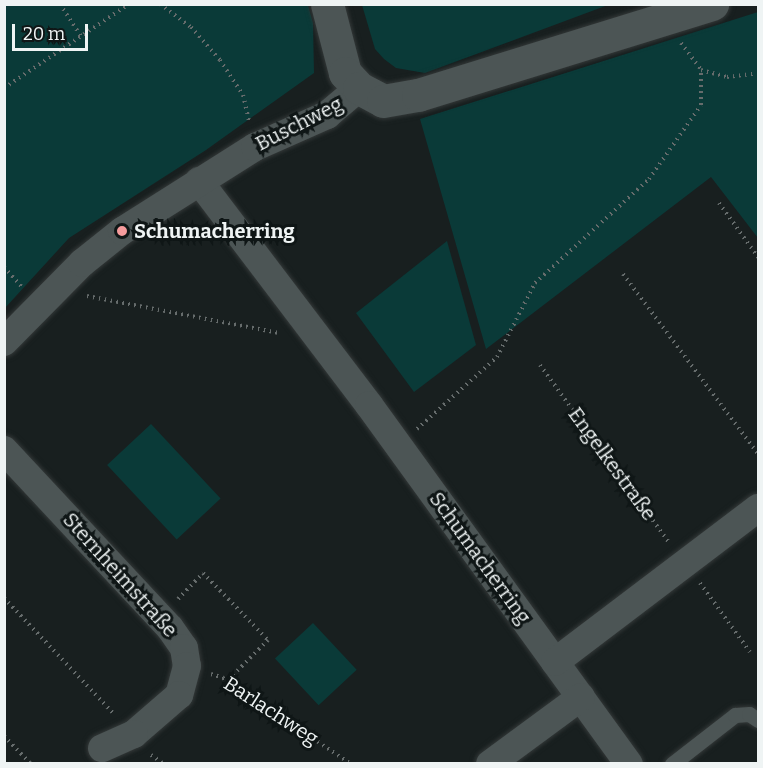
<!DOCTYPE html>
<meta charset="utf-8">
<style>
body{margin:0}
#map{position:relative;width:763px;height:768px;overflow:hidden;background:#181f1f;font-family:Bitter,serif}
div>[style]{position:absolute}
.green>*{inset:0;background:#0a3a38;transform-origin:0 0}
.path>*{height:4px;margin-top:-2px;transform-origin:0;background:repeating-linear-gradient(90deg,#666c6c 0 1.5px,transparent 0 6px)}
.roads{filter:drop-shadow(0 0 2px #333838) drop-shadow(0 0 2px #333838)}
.lane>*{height:15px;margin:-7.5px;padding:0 7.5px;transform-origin:7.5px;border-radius:7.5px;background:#4c5555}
.street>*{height:28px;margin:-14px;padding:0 14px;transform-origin:14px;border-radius:14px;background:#4c5555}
.secondary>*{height:33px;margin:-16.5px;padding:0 16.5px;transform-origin:16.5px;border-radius:16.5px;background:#4c5555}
.dots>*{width:16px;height:16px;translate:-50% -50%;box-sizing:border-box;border:3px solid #0f1616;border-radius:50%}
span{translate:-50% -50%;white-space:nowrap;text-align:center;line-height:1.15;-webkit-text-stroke:6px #0f1616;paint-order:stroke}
.street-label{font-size:20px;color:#eff4f4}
.poi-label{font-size:20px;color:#eff4f4;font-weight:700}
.left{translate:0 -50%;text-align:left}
.frame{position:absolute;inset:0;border:6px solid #eff4f4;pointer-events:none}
.scale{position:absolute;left:12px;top:24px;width:76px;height:27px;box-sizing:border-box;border:3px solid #eff4f4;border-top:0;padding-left:8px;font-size:18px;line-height:21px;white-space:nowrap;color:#eff4f4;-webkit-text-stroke:4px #0f1616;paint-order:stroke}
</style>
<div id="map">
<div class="green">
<i style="clip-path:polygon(5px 4px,308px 5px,313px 23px,314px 73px,206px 150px,69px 238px,5px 308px)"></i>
<i style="clip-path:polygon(362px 5px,362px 4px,608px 5px,425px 73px,396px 68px,384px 59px,375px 49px)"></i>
<i style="clip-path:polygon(758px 12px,758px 238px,711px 177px,486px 349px,420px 119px)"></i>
<i style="clip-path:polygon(447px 241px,476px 345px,414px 392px,356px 313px)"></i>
<i style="left:151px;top:424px;width:102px;height:60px;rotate:47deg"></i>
<i style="left:313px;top:623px;width:64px;height:52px;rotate:47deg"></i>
</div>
<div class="path">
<i style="left:60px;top:4px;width:38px;rotate:57deg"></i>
<i style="left:160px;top:4px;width:39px;rotate:37deg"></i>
<i style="left:191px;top:27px;width:44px;rotate:48.7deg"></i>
<i style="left:220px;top:60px;width:42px;rotate:56.7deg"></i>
<i style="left:243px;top:95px;width:28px;rotate:77deg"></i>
<i style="left:681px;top:43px;width:34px;rotate:53deg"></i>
<i style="left:701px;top:70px;width:27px;rotate:15deg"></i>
<i style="left:727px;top:77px;width:31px;rotate:-7deg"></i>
<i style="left:4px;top:88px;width:151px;rotate:-33.9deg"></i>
<i style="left:719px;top:203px;width:67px;rotate:54.2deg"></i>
<i style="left:4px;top:267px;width:27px;rotate:48deg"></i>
<i style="left:623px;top:274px;width:225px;rotate:53.1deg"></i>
<i style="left:87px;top:296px;width:197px;rotate:10.9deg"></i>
<i style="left:540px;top:365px;width:221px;rotate:54deg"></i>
<i style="left:417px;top:429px;width:108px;rotate:-42deg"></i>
<i style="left:497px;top:357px;width:83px;rotate:-62.8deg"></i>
<i style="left:535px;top:283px;width:154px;rotate:-42.4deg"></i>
<i style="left:649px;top:179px;width:90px;rotate:-54.9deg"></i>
<i style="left:701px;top:105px;width:35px;rotate:-90deg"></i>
<i style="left:700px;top:583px;width:85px;rotate:54.1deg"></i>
<i style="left:4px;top:598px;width:161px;rotate:46.5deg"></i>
<i style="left:178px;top:599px;width:36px;rotate:-46deg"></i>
<i style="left:203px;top:573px;width:93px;rotate:45.9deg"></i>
<i style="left:268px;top:640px;width:58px;rotate:135deg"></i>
<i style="left:211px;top:674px;width:13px;rotate:18deg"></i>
<i style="left:223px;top:678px;width:154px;rotate:33.9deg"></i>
<i style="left:4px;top:736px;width:39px;rotate:46deg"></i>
<i style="left:151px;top:755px;width:16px;rotate:35deg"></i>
</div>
<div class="roads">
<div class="lane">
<i style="left:672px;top:764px;width:80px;rotate:-37.9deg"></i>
<i style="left:735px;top:715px;width:14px;rotate:-4deg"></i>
<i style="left:749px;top:714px;width:11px;rotate:34deg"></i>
</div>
<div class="street">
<i style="left:199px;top:181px;width:281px;rotate:52.8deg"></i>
<i style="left:369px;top:405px;width:443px;rotate:54.1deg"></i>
<i style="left:4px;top:342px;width:111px;rotate:-45.4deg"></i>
<i style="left:82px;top:263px;width:51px;rotate:-38.7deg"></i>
<i style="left:122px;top:231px;width:157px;rotate:-32.3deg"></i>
<i style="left:255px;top:147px;width:79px;rotate:-24deg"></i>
<i style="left:327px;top:115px;width:42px;rotate:-40.2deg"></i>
<i style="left:4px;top:450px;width:243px;rotate:47deg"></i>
<i style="left:170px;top:628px;width:24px;rotate:55deg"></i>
<i style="left:184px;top:648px;width:18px;rotate:81deg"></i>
<i style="left:187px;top:666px;width:30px;rotate:105deg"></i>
<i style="left:179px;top:695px;width:60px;rotate:139.1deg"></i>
<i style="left:134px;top:734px;width:35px;rotate:156deg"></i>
<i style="left:555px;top:662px;width:255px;rotate:-37.2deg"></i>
<i style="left:490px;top:764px;width:113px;rotate:-36.4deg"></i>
</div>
<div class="secondary">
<i style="left:327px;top:4px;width:71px;rotate:75.4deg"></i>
<i style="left:345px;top:73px;width:21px;rotate:47deg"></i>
<i style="left:359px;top:88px;width:27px;rotate:28deg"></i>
<i style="left:383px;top:101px;width:36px;rotate:-10deg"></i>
<i style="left:418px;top:95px;width:308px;rotate:-17.2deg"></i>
</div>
</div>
<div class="dots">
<i style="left:122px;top:231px;background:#f59b9c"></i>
</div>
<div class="street-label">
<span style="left:299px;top:124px;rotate:-27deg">Buschweg</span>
<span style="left:612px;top:464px;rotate:54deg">Engelkestraße</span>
<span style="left:480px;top:558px;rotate:54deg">Schumacherring</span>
<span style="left:120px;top:575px;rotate:48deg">Sternheimstraße</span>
<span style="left:271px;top:711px;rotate:33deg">Barlachweg</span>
</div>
<div class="poi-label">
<span class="left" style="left:134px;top:231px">Schumacherring</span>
</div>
<div class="frame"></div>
<div class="scale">20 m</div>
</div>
